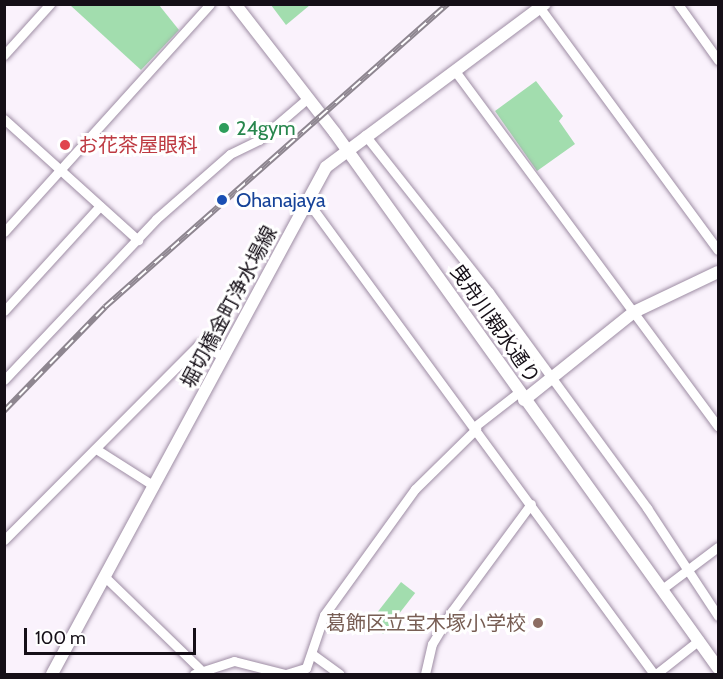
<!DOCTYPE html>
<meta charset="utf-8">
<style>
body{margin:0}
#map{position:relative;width:723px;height:679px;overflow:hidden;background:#faf2fc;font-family:Cabin,"Noto Sans JP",sans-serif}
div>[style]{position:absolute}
.green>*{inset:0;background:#a2ddae;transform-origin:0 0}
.roads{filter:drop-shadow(0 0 2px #9e8da4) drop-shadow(0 0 2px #9e8da4)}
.minor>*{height:9px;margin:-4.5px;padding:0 4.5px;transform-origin:4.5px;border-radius:4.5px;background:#fff}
.tertiary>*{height:12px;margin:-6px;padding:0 6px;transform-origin:6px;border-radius:6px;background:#fff}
.rail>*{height:6px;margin-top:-3px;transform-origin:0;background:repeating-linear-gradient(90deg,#fff 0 11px,#8e8690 0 22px);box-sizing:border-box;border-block:2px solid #8e8690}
.dots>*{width:16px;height:16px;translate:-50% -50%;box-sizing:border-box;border:3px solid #fff;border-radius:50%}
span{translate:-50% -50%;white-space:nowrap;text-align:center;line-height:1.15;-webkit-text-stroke:6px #fff;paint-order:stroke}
.leisure-label{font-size:20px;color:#27864d}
.left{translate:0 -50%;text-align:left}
.health-label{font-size:20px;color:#be3a42}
.transit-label{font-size:20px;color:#164399}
.street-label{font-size:20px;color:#150f17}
.education-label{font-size:20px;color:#785e54}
.right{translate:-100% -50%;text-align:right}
.frame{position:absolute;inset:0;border:6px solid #150f17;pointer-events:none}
.scale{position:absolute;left:24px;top:628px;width:172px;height:27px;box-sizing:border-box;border:3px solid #150f17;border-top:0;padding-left:8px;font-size:18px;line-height:21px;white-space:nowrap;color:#150f17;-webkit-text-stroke:4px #fff;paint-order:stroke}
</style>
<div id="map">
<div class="green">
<i style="clip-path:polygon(70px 5px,159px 5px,179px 30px,141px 70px)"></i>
<i style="clip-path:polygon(271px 5px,310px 5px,286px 25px)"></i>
<i style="clip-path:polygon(536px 81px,563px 116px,559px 121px,575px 144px,537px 171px,495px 111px)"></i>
<i style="left:401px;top:582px;width:18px;height:52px;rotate:38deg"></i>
</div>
<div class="roads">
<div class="minor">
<i style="left:678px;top:4px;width:69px;rotate:54.5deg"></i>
<i style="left:540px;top:8px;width:300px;rotate:53.7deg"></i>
<i style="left:4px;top:55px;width:69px;rotate:-48deg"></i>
<i style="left:455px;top:71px;width:442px;rotate:53.5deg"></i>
<i style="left:4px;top:119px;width:181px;rotate:42.1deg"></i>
<i style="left:365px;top:135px;width:200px;rotate:51.7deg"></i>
<i style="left:489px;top:292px;width:268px;rotate:53.8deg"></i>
<i style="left:647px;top:508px;width:129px;rotate:56.7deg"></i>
<i style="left:308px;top:202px;width:585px;rotate:53.76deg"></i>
<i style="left:4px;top:232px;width:307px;rotate:-47.9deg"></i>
<i style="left:4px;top:311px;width:142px;rotate:-47.6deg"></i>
<i style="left:4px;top:380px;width:221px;rotate:-46.6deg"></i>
<i style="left:156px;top:219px;width:98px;rotate:-41.3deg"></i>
<i style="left:230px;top:154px;width:32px;rotate:-26deg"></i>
<i style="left:259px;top:140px;width:65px;rotate:-40.6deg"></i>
<i style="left:474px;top:427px;width:57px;rotate:-37.9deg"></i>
<i style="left:96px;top:449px;width:69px;rotate:32.5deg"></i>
<i style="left:4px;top:540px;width:276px;rotate:-45.1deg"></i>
<i style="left:199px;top:344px;width:28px;rotate:27deg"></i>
<i style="left:105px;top:577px;width:132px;rotate:44.1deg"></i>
<i style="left:662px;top:589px;width:70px;rotate:-36.9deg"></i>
<i style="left:312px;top:654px;width:34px;rotate:36deg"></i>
<i style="left:194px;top:674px;width:42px;rotate:-18deg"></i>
<i style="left:234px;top:661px;width:53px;rotate:14.3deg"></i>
<i style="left:286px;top:674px;width:21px;rotate:-17deg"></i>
<i style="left:306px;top:668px;width:56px;rotate:-71.2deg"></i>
<i style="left:324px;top:615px;width:155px;rotate:-54.2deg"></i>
<i style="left:415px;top:489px;width:86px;rotate:-44.5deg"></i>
<i style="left:425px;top:674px;width:31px;rotate:-77deg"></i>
<i style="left:432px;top:644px;width:39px;rotate:-59deg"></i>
<i style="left:452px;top:611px;width:133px;rotate:-53.6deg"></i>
<i style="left:656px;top:674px;width:55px;rotate:-38.3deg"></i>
</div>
<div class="tertiary">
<i style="left:235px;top:4px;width:163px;rotate:52.2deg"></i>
<i style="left:335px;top:133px;width:658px;rotate:54.4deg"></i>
<i style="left:524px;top:400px;width:141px;rotate:-38.7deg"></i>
<i style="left:634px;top:312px;width:93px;rotate:-25.5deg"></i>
<i style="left:52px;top:674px;width:576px;rotate:-61.61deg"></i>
<i style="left:326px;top:167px;width:273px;rotate:-36.7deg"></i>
</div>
</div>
<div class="rail">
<i style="left:4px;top:411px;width:145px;rotate:-45.8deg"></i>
<i style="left:105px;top:307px;width:458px;rotate:-41.5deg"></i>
</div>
<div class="dots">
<i style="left:224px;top:128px;background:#2e9e5b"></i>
<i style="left:65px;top:145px;background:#e0444e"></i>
<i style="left:222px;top:200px;background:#1a4fb4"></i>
<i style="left:538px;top:623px;background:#8d6e63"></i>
</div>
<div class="leisure-label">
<span class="left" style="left:236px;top:128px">24gym</span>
</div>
<div class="health-label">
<span class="left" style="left:78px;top:145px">お花茶屋眼科</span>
</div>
<div class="transit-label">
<span class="left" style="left:236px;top:200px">Ohanajaya</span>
</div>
<div class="street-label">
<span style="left:229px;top:307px;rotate:-62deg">堀切橋金町浄水場線</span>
<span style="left:495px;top:324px;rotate:55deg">曳舟川親水通り</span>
</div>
<div class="education-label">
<span class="right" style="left:526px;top:623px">葛飾区立宝木塚小学校</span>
</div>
<div class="frame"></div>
<div class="scale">100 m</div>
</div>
